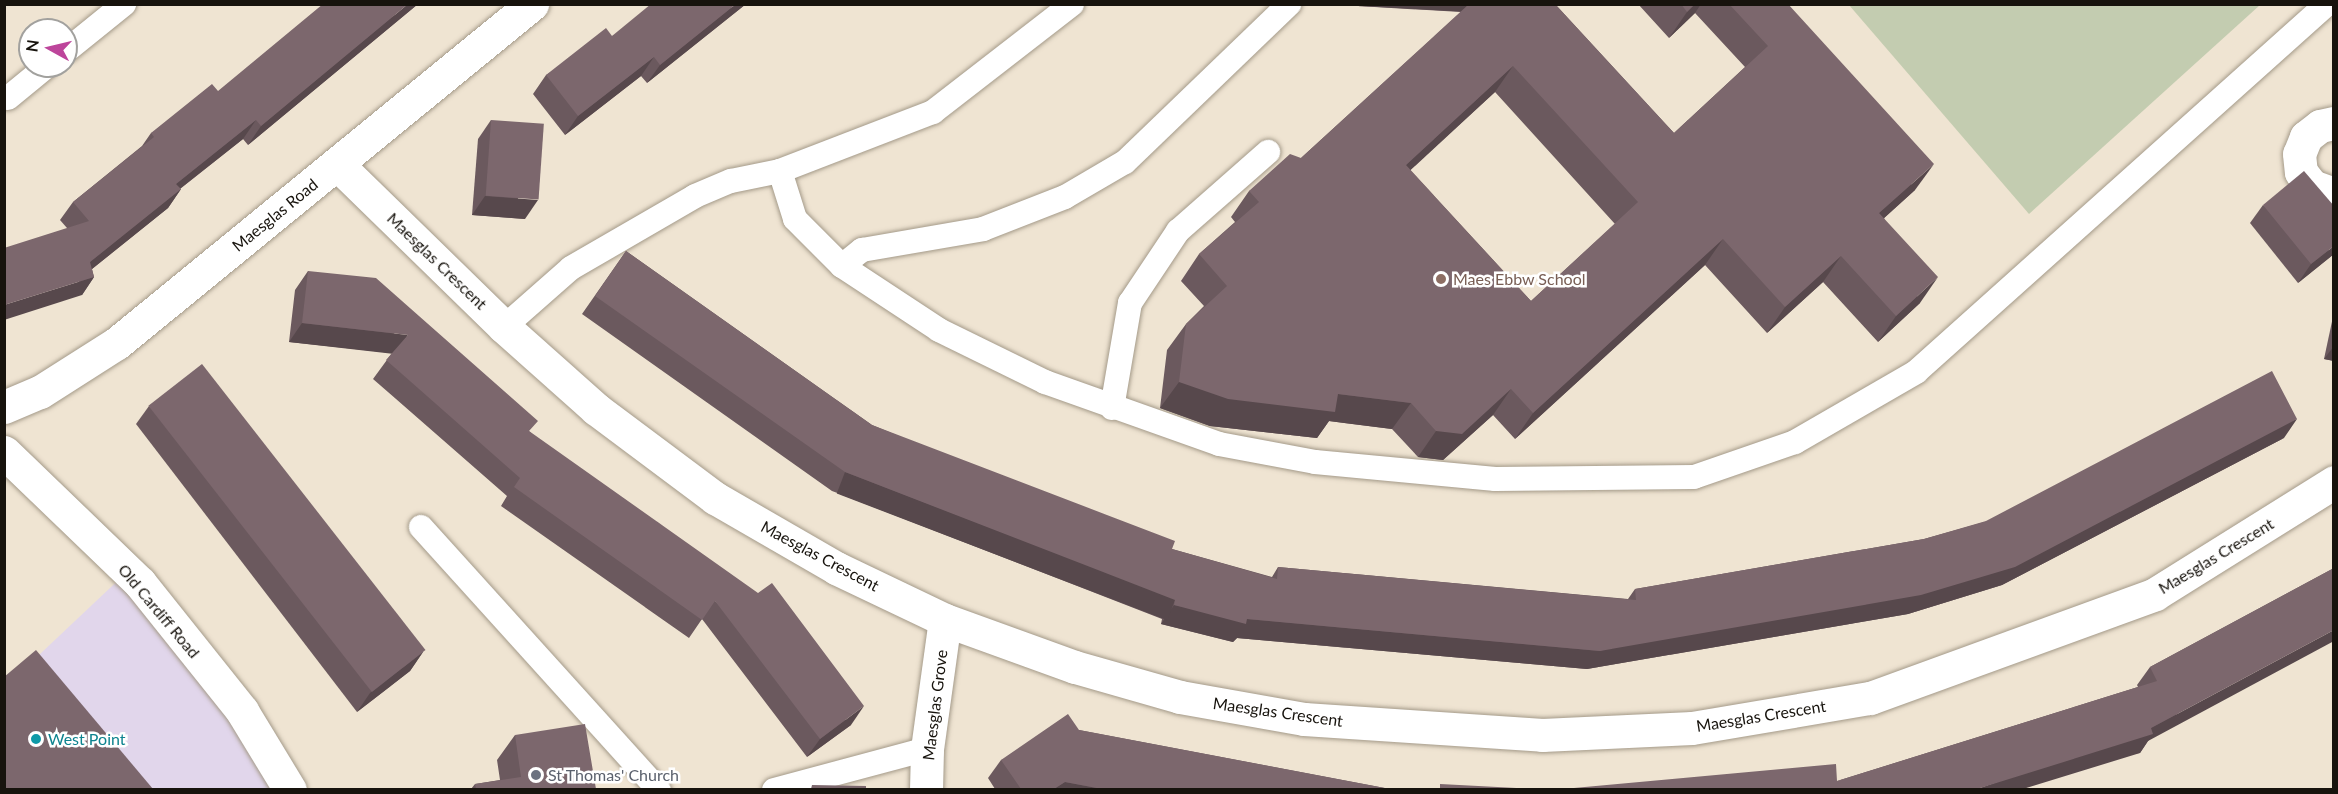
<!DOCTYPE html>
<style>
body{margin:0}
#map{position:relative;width:2338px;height:794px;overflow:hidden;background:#efe4d2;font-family:Lato,sans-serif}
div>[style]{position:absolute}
.commercial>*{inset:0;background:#e1d6eb}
.green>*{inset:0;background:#c3ccb0}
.roads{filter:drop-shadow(0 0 2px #a49a89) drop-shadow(0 0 2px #a49a89)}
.lane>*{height:24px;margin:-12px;padding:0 12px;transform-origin:12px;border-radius:12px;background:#fff}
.street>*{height:33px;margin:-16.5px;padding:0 16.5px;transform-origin:16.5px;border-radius:16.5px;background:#fff}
.wall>*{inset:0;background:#6b595e}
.shaded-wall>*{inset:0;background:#57484c;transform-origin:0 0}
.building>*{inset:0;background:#7c676d;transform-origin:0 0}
.dots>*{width:16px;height:16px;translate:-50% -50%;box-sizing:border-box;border:3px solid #fff;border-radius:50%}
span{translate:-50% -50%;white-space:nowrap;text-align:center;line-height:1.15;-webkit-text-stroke:5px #fff;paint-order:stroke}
.street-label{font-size:16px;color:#17130d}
.education-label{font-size:16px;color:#785e54}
.left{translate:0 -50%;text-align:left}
.culture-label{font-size:16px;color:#0d838f}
.worship-label{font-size:16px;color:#5b616d}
.frame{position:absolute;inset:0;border:6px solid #17130d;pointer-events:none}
.north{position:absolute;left:18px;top:18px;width:60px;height:60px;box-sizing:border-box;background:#fff;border:2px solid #a2a19e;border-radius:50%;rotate:278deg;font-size:16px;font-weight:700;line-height:24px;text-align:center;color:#17130d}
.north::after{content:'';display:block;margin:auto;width:21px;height:27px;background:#bd459b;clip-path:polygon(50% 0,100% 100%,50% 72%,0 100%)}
</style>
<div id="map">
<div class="commercial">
<i style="clip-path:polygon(128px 571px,290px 789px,5px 789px,4px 688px)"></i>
</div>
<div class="green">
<i style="clip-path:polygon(1849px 5px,2260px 5px,2029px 214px)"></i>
</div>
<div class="roads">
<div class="lane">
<i style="left:66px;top:51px;width:75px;rotate:-39deg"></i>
<i style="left:8px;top:98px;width:50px;rotate:-39.4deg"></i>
<i style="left:780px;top:171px;width:50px;rotate:72.6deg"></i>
<i style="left:795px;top:219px;width:66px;rotate:45deg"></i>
<i style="left:842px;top:266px;width:116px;rotate:33.4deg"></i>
<i style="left:939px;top:330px;width:118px;rotate:26.1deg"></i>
<i style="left:1045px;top:382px;width:185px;rotate:19.6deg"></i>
<i style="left:1219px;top:444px;width:98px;rotate:10.6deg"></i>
<i style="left:1315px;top:462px;width:181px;rotate:5.4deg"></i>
<i style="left:1495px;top:479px;width:199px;rotate:-0.6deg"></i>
<i style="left:1694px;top:477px;width:107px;rotate:-19.1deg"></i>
<i style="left:1795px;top:442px;width:140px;rotate:-30deg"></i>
<i style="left:1916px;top:372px;width:552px;rotate:-41.84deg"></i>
<i style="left:842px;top:266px;width:26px;rotate:-39deg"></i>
<i style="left:862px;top:250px;width:123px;rotate:-9.8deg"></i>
<i style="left:983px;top:229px;width:88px;rotate:-21.3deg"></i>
<i style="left:1065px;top:197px;width:69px;rotate:-30.3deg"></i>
<i style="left:1125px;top:162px;width:228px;rotate:-43.9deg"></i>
<i style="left:504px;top:327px;width:89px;rotate:-41.4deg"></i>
<i style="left:571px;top:268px;width:143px;rotate:-30.1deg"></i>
<i style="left:695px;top:196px;width:39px;rotate:-23deg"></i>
<i style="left:731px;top:181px;width:50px;rotate:-11.5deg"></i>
<i style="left:780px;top:171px;width:164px;rotate:-21.1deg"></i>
<i style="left:933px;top:112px;width:176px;rotate:-37.8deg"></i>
<i style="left:1112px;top:408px;width:107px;rotate:-80.3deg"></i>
<i style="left:1130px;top:303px;width:87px;rotate:-56.3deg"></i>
<i style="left:1178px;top:231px;width:120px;rotate:-41.3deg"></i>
<i style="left:421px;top:527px;width:355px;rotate:47.9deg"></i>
<i style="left:774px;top:790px;width:158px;rotate:-15deg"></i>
</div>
<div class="street">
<i style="left:2334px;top:123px;width:14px;rotate:168deg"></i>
<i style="left:2320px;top:126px;width:18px;rotate:142deg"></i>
<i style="left:2306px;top:137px;width:18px;rotate:112deg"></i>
<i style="left:2299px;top:154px;width:18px;rotate:84deg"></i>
<i style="left:2301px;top:172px;width:18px;rotate:52deg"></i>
<i style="left:2312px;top:186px;width:23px;rotate:20deg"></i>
<i style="left:338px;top:165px;width:232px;rotate:44.3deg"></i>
<i style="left:504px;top:327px;width:123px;rotate:41.7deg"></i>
<i style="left:596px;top:409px;width:149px;rotate:36.8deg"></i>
<i style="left:715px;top:498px;width:140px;rotate:30deg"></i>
<i style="left:836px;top:568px;width:121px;rotate:25.5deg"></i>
<i style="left:945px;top:620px;width:138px;rotate:19.9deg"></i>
<i style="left:1075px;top:667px;width:109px;rotate:15.9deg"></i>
<i style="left:1180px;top:697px;width:126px;rotate:10.1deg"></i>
<i style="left:1304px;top:719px;width:239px;rotate:3.8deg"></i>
<i style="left:1542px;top:735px;width:150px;rotate:-2.7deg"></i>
<i style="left:1692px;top:728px;width:181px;rotate:-9.6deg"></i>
<i style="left:1870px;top:698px;width:303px;rotate:-20deg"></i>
<i style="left:2155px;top:594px;width:211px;rotate:-32deg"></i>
<i style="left:4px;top:407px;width:39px;rotate:-23deg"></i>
<i style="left:40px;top:392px;width:91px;rotate:-32.5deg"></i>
<i style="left:117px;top:343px;width:536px;rotate:-39.24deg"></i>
<i style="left:4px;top:452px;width:189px;rotate:43.9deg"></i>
<i style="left:140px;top:583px;width:164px;rotate:51.4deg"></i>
<i style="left:242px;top:711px;width:92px;rotate:58.7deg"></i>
<i style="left:926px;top:790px;width:41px;rotate:-88.6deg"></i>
<i style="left:927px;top:749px;width:130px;rotate:-82.1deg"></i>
</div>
</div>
<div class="wall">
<i style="clip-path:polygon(418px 4px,248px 145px,243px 139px,180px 189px,181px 189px,168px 208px,92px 269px,94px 277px,82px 295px,67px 228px,60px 220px,73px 202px,142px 146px,151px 133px)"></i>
<i style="clip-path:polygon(746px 4px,647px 83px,641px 76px,565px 135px,533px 94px,546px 75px,612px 36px)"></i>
<i style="clip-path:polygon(evenodd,1358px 4px,1555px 4px,1674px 133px,1745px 67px,1695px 13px,1669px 38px,1638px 4px,1788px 4px,1915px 190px,1884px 218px,1920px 303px,1878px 342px,1823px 282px,1767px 333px,1705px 265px,1515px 439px,1493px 415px,1443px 460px,1418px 457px,1392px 429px,1329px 421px,1317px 438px,1210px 426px,1160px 408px,1167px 350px,1186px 324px,1204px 306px,1181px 281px,1199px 254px,1235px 222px,1231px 217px,1249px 191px,1301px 158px,1461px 12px,1358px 6px,1358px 4px,1495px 92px,1615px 224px,1531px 301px,1410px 170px,1495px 92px)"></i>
<i style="clip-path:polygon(491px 120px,525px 219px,472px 215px,478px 139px)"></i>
<i style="clip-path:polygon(2263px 205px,2334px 254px,2298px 283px,2250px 223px)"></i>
<i style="clip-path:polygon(626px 251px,872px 425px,1172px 549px,1272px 577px,1278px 567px,1628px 599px,1635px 589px,1924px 539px,2284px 438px,2002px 585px,1908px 614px,1587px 669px,1237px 638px,1233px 642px,1161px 624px,1162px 619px,832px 491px,582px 314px)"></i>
<i style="clip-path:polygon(308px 271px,530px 432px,851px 725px,807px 757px,702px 619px,689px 638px,501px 506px,507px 496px,373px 379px,392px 353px,289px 342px,295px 290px)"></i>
<i style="clip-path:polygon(2334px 312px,2334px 361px,2324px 359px)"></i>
<i style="clip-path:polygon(149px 406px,423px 652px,410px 671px,357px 712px,136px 424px)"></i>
<i style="clip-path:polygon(2334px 568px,2148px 741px,2140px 753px,1837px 781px,2138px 687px,2137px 685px,2150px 667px)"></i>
<i style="clip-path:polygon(1079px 730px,1390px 789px,995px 789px,988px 778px,1001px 760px)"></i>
<i style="clip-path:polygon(515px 735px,596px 789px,471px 789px,475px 784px,500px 780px,497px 760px)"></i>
</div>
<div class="shaded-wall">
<i style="clip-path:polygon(408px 4px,418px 4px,248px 145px,261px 126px)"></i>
<i style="clip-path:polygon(736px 4px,746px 4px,647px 83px,660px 65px)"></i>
<i style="clip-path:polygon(1359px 4px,1476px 4px,1470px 12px,1358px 6px)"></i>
<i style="clip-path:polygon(1695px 4px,1701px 4px,1695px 13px,1669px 38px,1687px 12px)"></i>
<i style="clip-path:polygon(654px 57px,641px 76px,565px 135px,578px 116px)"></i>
<i style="clip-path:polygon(1513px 66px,1495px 92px,1388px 191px,1406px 165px)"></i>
<i style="clip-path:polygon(256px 120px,243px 139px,163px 202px,176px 184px)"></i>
<i style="clip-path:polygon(1934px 164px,1915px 190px,1861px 239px,1879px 213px)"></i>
<i style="clip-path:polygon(181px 189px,168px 208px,77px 281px,90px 262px)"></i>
<i style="clip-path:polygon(485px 196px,538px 200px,525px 219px,472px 215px)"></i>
<i style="clip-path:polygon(1723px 239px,1705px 265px,1515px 439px,1533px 413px)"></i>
<i style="clip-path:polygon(2334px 246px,2334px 254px,2298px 283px,2311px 264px)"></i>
<i style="clip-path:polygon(1841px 256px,1823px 282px,1767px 333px,1785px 307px)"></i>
<i style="clip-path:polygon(94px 277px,82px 295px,4px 320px,4px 305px)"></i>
<i style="clip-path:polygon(1938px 277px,1920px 303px,1878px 342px,1896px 316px)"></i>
<i style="clip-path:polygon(302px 323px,408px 335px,395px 354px,289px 342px)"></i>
<i style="clip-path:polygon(2334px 346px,2334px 361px,2324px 359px)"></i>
<i style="clip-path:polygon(1179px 382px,1338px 394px,1411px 403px,1392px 429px,1329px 421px,1317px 438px,1210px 426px,1160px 408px)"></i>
<i style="clip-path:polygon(1511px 389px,1493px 415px,1443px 460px,1418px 457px,1436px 431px)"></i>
<i style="clip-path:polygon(2297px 419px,2284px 438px,2002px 585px,1908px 614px,1587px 669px,1237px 638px,1233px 642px,1161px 624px,1174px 605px,1247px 619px,1600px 651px)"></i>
<i style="left:845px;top:472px;width:354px;height:23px;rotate:21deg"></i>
<i style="clip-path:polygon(2334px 630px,2334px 641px,2148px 741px,2140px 753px,2023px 789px,1977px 789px,2151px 728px)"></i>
<i style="clip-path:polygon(423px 652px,410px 671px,357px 712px,370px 693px)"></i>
<i style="clip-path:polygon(864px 706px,851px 725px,807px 757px,820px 739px)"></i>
<i style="clip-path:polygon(1065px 782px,1102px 789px,1054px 789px)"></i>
</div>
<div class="building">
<i style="clip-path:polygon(323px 4px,408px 4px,261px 126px,256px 120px,176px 184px,181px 189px,90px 262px,94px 277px,4px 305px,4px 248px,89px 221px,73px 202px,154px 137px,151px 133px,212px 84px,218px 91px)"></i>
<i style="clip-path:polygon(651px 4px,736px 4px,660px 65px,654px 57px,578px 116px,546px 75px,606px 28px,612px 36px)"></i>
<i style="clip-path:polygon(evenodd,1469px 4px,1555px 4px,1674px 133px,1768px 46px,1729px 4px,1788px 4px,1934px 164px,1879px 213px,1938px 277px,1896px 316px,1841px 256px,1785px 307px,1723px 239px,1533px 413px,1511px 389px,1462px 434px,1436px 431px,1411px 403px,1338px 394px,1335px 412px,1228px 399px,1179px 382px,1186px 324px,1227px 286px,1199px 254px,1259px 202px,1249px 191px,1290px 154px,1301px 158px,1469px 4px,1513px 66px,1638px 202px,1531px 301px,1406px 165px,1513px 66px)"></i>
<i style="clip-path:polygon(1681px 4px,1695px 4px,1687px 12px)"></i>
<i style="left:491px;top:120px;width:53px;height:76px;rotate:4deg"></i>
<i style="clip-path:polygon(2304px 171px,2334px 206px,2334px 246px,2311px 264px,2263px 205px)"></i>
<i style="clip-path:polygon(626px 251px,872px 425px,1175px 541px,1172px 549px,1277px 579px,1278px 567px,1636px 600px,1635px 589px,1924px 539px,1986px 521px,2272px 371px,2297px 419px,2015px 567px,1921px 595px,1600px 651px,1247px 619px,1246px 624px,1174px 605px,1175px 600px,845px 472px,595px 296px)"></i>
<i style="clip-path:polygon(308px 271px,376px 278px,538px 421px,529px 431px,758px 593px,772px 583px,864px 706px,820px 739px,715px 601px,702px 620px,514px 487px,520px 478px,386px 360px,408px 335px,302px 323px)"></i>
<i style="left:202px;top:364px;width:363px;height:68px;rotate:52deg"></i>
<i style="clip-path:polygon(2334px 568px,2334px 630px,2151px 728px,2153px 734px,1977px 789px,1563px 789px,1836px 764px,1837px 781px,2157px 681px,2150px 667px)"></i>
<i style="clip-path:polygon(36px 650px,153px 789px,4px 789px,4px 677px)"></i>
<i style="clip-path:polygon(1068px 714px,1079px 730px,1390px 789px,1102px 789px,1065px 782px,1054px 789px,1021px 789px,1001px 760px)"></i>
<i style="clip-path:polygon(585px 724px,596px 789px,476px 789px,475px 784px,521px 777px,515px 735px)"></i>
<i style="clip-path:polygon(1440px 784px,1533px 789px,1440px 789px)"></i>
<i style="clip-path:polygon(812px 785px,866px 786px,866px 789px,811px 789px)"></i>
</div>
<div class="dots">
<i style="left:1441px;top:279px;background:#8d6e63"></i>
<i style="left:36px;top:739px;background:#0f9aa8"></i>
<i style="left:536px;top:775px;background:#6b7280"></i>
</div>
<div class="street-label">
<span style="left:275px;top:215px;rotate:-39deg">Maesglas Road</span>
<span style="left:437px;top:261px;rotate:44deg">Maesglas Crescent</span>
<span style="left:820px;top:556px;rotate:28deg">Maesglas Crescent</span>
<span style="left:2216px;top:556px;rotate:-31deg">Maesglas Crescent</span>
<span style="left:159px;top:611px;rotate:50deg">Old Cardiff Road</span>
<span style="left:935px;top:705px;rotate:-83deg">Maesglas Grove</span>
<span style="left:1278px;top:712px;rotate:8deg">Maesglas Crescent</span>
<span style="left:1761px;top:716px;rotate:-9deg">Maesglas Crescent</span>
</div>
<div class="education-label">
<span class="left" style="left:1453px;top:279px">Maes Ebbw School</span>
</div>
<div class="culture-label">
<span class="left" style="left:48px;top:739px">West Point</span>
</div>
<div class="worship-label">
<span class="left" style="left:548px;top:775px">St Thomas' Church</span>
</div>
<div class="frame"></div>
<div class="north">N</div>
</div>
